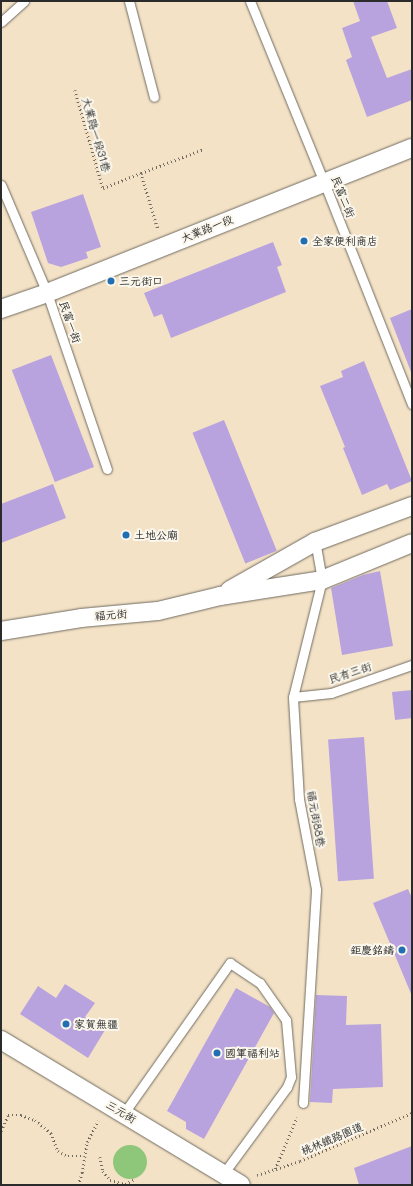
<!DOCTYPE html>
<meta charset="utf-8">
<style>
body{margin:0}
#map{position:relative;width:413px;height:1186px;overflow:hidden;background:#f3e2c6;font-family:Mali,"LXGW WenKai TC",sans-serif}
div>[style]{position:absolute}
.green>*{inset:0;background:#8fc77a}
.round{border-radius:50%}
.building>*{inset:0;background:#b9a3de;transform-origin:0 0}
.path>*{height:2.5px;margin-top:-1.25px;transform-origin:0;background:repeating-linear-gradient(90deg,#716b61 0 1px,transparent 0 4px)}
.roads{filter:drop-shadow(0 0 1px #716b61) drop-shadow(0 0 1px #716b61)}
.lane>*{height:9px;margin:-4.5px;padding:0 4.5px;transform-origin:4.5px;border-radius:4.5px;background:#fff}
.street>*{height:18px;margin:-9px;padding:0 9px;transform-origin:9px;border-radius:9px;background:#fff}
.dots>*{width:11px;height:11px;translate:-50% -50%;box-sizing:border-box;border:2px solid #fbf7ec;border-radius:50%}
span{translate:-50% -50%;white-space:nowrap;text-align:center;line-height:1.15;-webkit-text-stroke:4px #fbf7ec;paint-order:stroke}
.street-label{font-size:11px;color:#2b2b2b}
.poi-label{font-size:11px;color:#2b2b2b}
.left{translate:0 -50%;text-align:left}
.right{translate:-100% -50%;text-align:right}
.frame{position:absolute;inset:0;border:2px solid #2b2b2b;pointer-events:none}
</style>
<div id="map">
<div class="green">
<i class="round" style="left:113px;top:1145px;width:34px;height:34px"></i>
</div>
<div class="building">
<i style="clip-path:polygon(353px 1px,387px 1px,397px 28px,371px 37px,387px 78px,412px 69px,412px 100px,367px 117px,346px 60px,352px 57px,342px 28px,360px 21px)"></i>
<i style="clip-path:polygon(83px 194px,101px 247px,86px 252px,88px 258px,61px 267px,48px 263px,31px 212px)"></i>
<i style="clip-path:polygon(273px 242px,282px 265px,277px 267px,286px 292px,171px 338px,162px 314px,154px 317px,144px 293px)"></i>
<i style="clip-path:polygon(412px 309px,412px 372px,411px 372px,390px 318px)"></i>
<i style="left:51px;top:355px;width:120px;height:42px;rotate:69deg"></i>
<i style="clip-path:polygon(364px 361px,412px 481px,390px 490px,387px 484px,362px 495px,343px 448px,345px 447px,320px 386px,343px 377px,341px 371px)"></i>
<i style="left:224px;top:420px;width:141px;height:34px;rotate:68deg"></i>
<i style="clip-path:polygon(53px 484px,66px 518px,1px 543px,1px 504px)"></i>
<i style="clip-path:polygon(380px 571px,393px 646px,342px 655px,331px 588px,363px 575px)"></i>
<i style="clip-path:polygon(412px 690px,412px 718px,395px 720px,392px 692px)"></i>
<i style="left:364px;top:737px;width:142px;height:36px;rotate:86deg"></i>
<i style="clip-path:polygon(408px 889px,412px 898px,412px 996px,373px 903px)"></i>
<i style="clip-path:polygon(65px 984px,95px 1003px,85px 1017px,105px 1030px,88px 1058px,20px 1014px,38px 986px,56px 998px)"></i>
<i style="clip-path:polygon(236px 988px,270px 1007px,274px 1013px,204px 1139px,186px 1129px,186px 1122px,167px 1111px)"></i>
<i style="clip-path:polygon(316px 995px,347px 996px,346px 1025px,381px 1024px,383px 1087px,333px 1089px,332px 1103px,310px 1102px)"></i>
<i style="clip-path:polygon(412px 1146px,412px 1185px,359px 1185px,354px 1168px)"></i>
</div>
<div class="path">
<i style="left:75px;top:90px;width:102px;rotate:74.1deg"></i>
<i style="left:103px;top:188px;width:41px;rotate:-21.5deg"></i>
<i style="left:141px;top:173px;width:59px;rotate:73.1deg"></i>
<i style="left:141px;top:173px;width:67px;rotate:-20.9deg"></i>
<i style="left:1px;top:1131px;width:17px;rotate:-66deg"></i>
<i style="left:8px;top:1115px;width:13px"></i>
<i style="left:21px;top:1115px;width:15px;rotate:20deg"></i>
<i style="left:35px;top:1120px;width:21px;rotate:39deg"></i>
<i style="left:51px;top:1133px;width:19px;rotate:69deg"></i>
<i style="left:58px;top:1151px;width:11px;rotate:27deg"></i>
<i style="left:68px;top:1156px;width:16px"></i>
<i style="left:100px;top:1157px;width:14px;rotate:78deg"></i>
<i style="left:103px;top:1171px;width:11px;rotate:52deg"></i>
<i style="left:110px;top:1180px;width:16px;rotate:15deg"></i>
<i style="left:125px;top:1184px;width:11px;rotate:-27deg"></i>
<i style="left:275px;top:1169px;width:56px;rotate:-67.1deg"></i>
<i style="left:257px;top:1175px;width:45px;rotate:-18deg"></i>
<i style="left:300px;top:1161px;width:122px;rotate:-23.2deg"></i>
<i style="left:78px;top:1185px;width:13px;rotate:-72deg"></i>
<i style="left:82px;top:1173px;width:31px;rotate:-81deg"></i>
<i style="left:87px;top:1142px;width:24px;rotate:-62deg"></i>
</div>
<div class="roads">
<div class="lane">
<i style="left:129px;top:1px;width:99px;rotate:75.4deg"></i>
<i style="left:250px;top:1px;width:196px;rotate:67.8deg"></i>
<i style="left:324px;top:182px;width:239px;rotate:68.4deg"></i>
<i style="left:1px;top:22px;width:31px;rotate:-42deg"></i>
<i style="left:1px;top:185px;width:117px;rotate:66.9deg"></i>
<i style="left:47px;top:293px;width:186px;rotate:71.2deg"></i>
<i style="left:293px;top:697px;width:38px;rotate:-6deg"></i>
<i style="left:331px;top:693px;width:86px;rotate:-19.1deg"></i>
<i style="left:303px;top:1103px;width:214px;rotate:-86.5deg"></i>
<i style="left:316px;top:889px;width:92px;rotate:-100.7deg"></i>
<i style="left:299px;top:799px;width:102px;rotate:-93.4deg"></i>
<i style="left:293px;top:697px;width:121px;rotate:-76.1deg"></i>
<i style="left:322px;top:580px;width:39px;rotate:-100deg"></i>
<i style="left:124px;top:1113px;width:184px;rotate:-54.8deg"></i>
<i style="left:230px;top:963px;width:36px;rotate:34deg"></i>
<i style="left:260px;top:983px;width:45px;rotate:54.9deg"></i>
<i style="left:286px;top:1020px;width:57px;rotate:85deg"></i>
<i style="left:291px;top:1077px;width:11px;rotate:112deg"></i>
<i style="left:287px;top:1087px;width:108px;rotate:126.3deg"></i>
</div>
<div class="street">
<i style="left:1px;top:309px;width:49px;rotate:-19.2deg"></i>
<i style="left:47px;top:293px;width:393px;rotate:-21.7deg"></i>
<i style="left:230px;top:590px;width:98px;rotate:-29.5deg"></i>
<i style="left:315px;top:542px;width:103px;rotate:-20.4deg"></i>
<i style="left:1px;top:631px;width:81px;rotate:-9.2deg"></i>
<i style="left:81px;top:618px;width:77px;rotate:-5.2deg"></i>
<i style="left:158px;top:611px;width:64px;rotate:-13.6deg"></i>
<i style="left:220px;top:596px;width:103px;rotate:-8.9deg"></i>
<i style="left:322px;top:580px;width:97px;rotate:-22.3deg"></i>
<i style="left:1px;top:1040px;width:280px;rotate:31.1deg"></i>
</div>
</div>
<div class="dots">
<i style="left:304px;top:241px;background:#1f6fb2"></i>
<i style="left:111px;top:281px;background:#1f6fb2"></i>
<i style="left:126px;top:535px;background:#1f6fb2"></i>
<i style="left:402px;top:950px;background:#1f6fb2"></i>
<i style="left:66px;top:1024px;background:#1f6fb2"></i>
<i style="left:217px;top:1053px;background:#1f6fb2"></i>
</div>
<div class="street-label">
<span style="left:96px;top:135px;rotate:74deg">大業路一段31巷</span>
<span style="left:343px;top:197px;rotate:68deg">民富二街</span>
<span style="left:207px;top:229px;rotate:-22deg">大業路一段</span>
<span style="left:70px;top:322px;rotate:71deg">民富一街</span>
<span style="left:111px;top:615px;rotate:-5deg">福元街</span>
<span style="left:350px;top:673px;rotate:-18deg">民有三街</span>
<span style="left:316px;top:819px;rotate:80deg">福元街88巷</span>
<span style="left:121px;top:1112px;rotate:31deg">三元街</span>
<span style="left:332px;top:1139px;rotate:-23deg">桃林鐵路園道</span>
</div>
<div class="poi-label">
<span class="left" style="left:312px;top:241px">全家便利商店</span>
<span class="left" style="left:119px;top:281px">三元街口</span>
<span class="left" style="left:134px;top:535px">土地公廟</span>
<span class="right" style="left:394px;top:950px">鉅慶銘鑄</span>
<span class="left" style="left:74px;top:1024px">家賀無疆</span>
<span class="left" style="left:225px;top:1053px">國軍福利站</span>
</div>
<div class="frame"></div>
</div>
